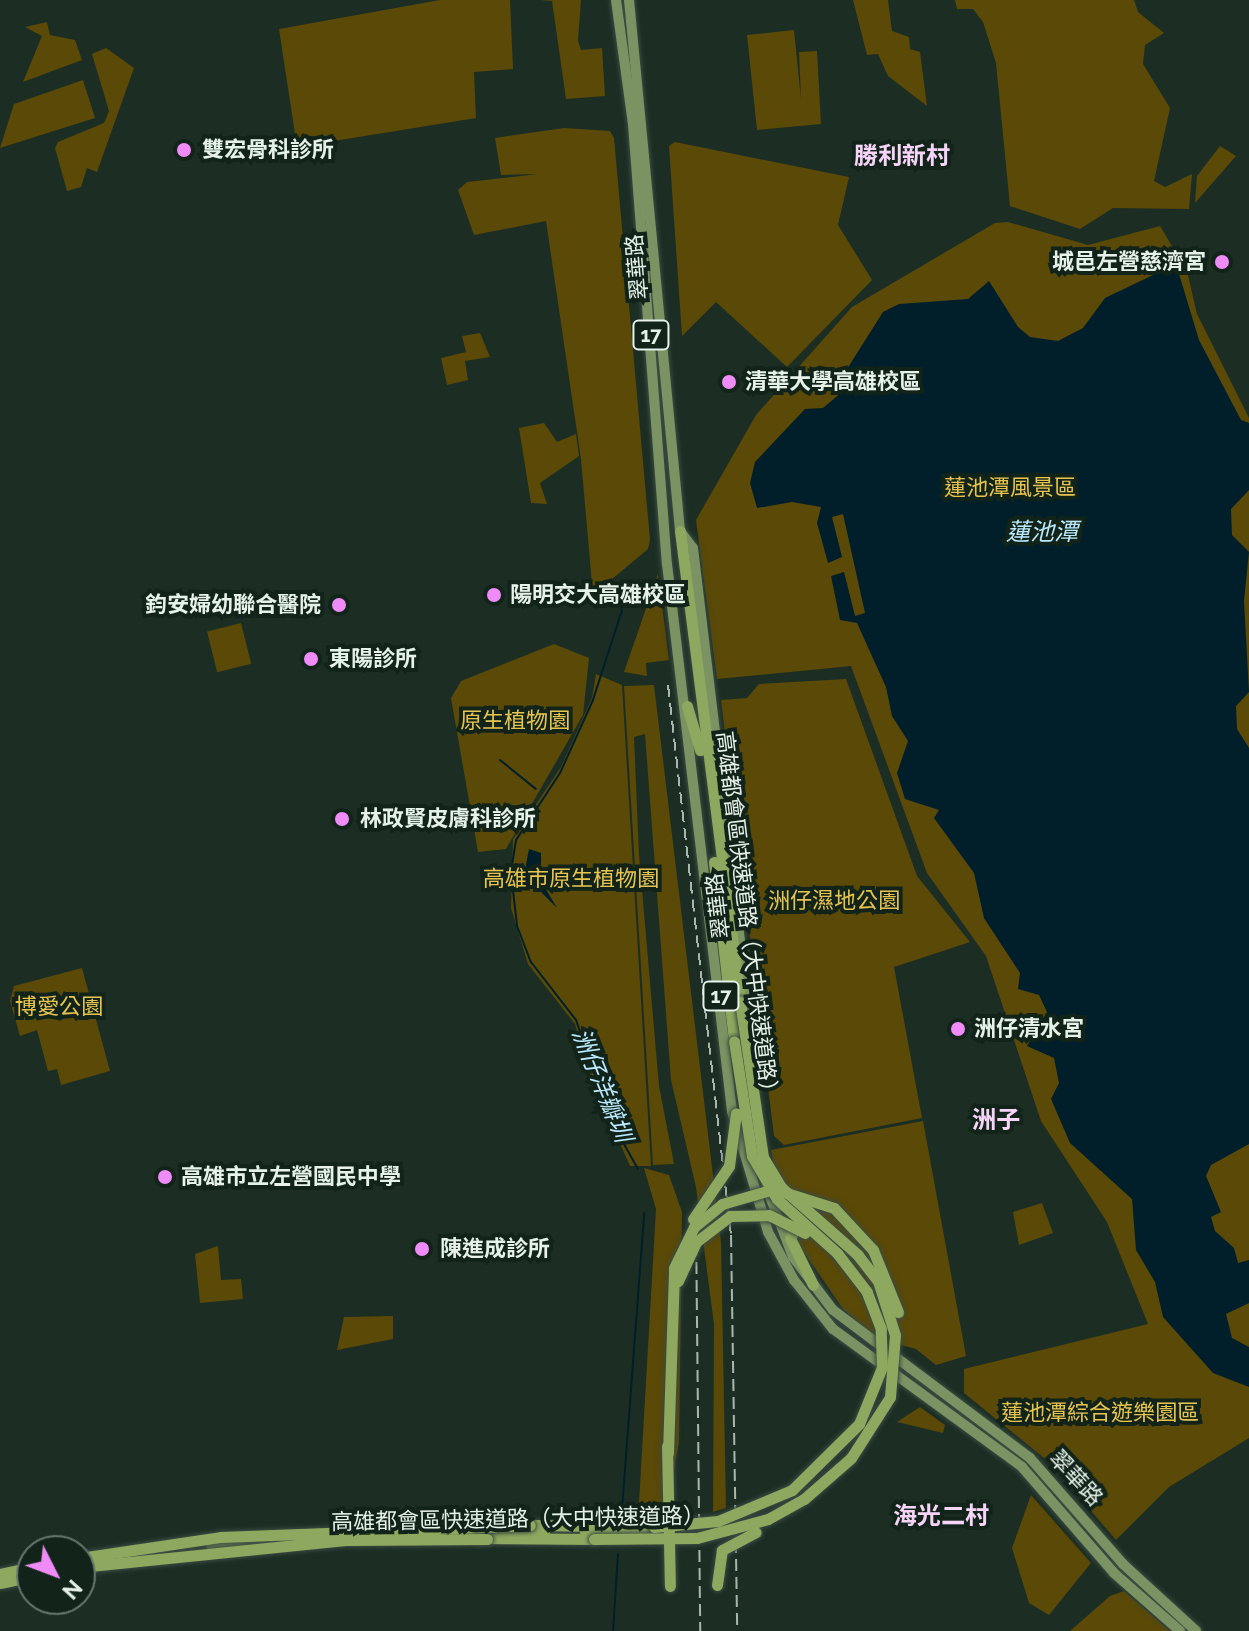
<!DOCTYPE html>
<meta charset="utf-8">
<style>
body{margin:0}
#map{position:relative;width:1249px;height:1631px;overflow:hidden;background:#1c2e24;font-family:Raleway,"Noto Sans TC",sans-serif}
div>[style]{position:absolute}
.green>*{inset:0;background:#5a4907;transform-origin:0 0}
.water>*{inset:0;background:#001f2a}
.stream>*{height:2px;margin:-1px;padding:0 1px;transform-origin:1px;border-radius:1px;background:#001f2a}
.roads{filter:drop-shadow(0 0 2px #3b4b42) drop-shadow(0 0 2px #3b4b42)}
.major>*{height:10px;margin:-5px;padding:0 5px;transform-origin:5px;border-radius:5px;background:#7b9362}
.highway>*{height:11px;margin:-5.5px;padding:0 5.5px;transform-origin:5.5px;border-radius:5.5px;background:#8ea95f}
.rail>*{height:2px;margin-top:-1px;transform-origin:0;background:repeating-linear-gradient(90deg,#a9b6ae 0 12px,transparent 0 18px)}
.bridges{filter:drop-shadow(0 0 2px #3b4b42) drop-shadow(0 0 2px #3b4b42)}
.highway-bridge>*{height:11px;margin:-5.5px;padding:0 5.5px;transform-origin:5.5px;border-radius:5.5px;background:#8ea95f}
.dots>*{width:22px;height:22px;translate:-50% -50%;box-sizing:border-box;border:4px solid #12241a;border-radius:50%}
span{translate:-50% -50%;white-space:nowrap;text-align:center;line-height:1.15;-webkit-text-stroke:8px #12241a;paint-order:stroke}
.shield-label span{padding:2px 6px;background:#12241a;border:2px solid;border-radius:6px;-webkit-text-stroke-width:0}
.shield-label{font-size:20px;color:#e5f1e9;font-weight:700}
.poi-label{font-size:22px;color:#e5f1e9;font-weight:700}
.left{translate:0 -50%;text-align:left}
.right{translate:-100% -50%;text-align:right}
.street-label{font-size:22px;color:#e5f1e9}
.park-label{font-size:22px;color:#e7c450}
.neighbourhood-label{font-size:24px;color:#f6d4f8;font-weight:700}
.water-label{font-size:24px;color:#bbeafe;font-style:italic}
.north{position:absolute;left:16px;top:1535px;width:80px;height:80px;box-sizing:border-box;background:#12241a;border:2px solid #66766d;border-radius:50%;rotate:132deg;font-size:22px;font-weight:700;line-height:32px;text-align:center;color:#e5f1e9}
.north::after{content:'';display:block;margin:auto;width:28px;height:36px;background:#ef8bf7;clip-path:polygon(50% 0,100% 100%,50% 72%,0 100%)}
</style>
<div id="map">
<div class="green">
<i style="clip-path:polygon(440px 0,510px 0,513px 69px,474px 72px,476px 118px,297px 147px,279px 29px)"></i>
<i style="clip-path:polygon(540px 0,581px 0,578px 41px,581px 50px,602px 48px,605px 96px,566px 99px,552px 1px)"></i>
<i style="clip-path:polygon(853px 0,888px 0,892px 31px,909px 37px,910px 49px,920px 52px,927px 106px,888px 76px,878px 54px,867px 55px)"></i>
<i style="clip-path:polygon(955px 0,1134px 0,1138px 12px,1164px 33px,1145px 45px,1143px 64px,1170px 108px,1154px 181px,1165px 187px,1192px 174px,1189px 209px,1113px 208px,1080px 229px,1010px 206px,996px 63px,983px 22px,973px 9px,957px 9px)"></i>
<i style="clip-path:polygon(47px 22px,50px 35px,75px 40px,82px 60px,23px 82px,42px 36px,25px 27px)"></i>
<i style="clip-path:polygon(794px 30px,801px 99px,799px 52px,817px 51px,821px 124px,757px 130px,747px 35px)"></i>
<i style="clip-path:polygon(106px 48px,134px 68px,97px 172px,87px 168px,81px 187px,67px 191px,55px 148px,58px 142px,104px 123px,109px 111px,92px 54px)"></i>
<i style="clip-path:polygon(83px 80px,95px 118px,0 148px,14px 104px)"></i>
<i style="clip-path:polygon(564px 128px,610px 131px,614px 138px,650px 540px,648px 549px,593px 595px,581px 459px,546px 221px,474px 235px,458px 190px,467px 182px,538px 174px,501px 175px,495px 138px)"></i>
<i style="clip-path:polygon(675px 142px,849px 177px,838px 225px,872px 280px,787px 367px,716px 302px,682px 336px,669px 146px)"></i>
<i style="clip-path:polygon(1220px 146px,1236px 156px,1195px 203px,1197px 176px)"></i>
<i style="clip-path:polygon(1008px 222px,1088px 245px,1160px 226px,1187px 271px,1197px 314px,1249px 418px,1249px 1438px,1169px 1487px,1116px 1540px,1050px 1463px,964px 1393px,964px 1369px,1148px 1324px,1107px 1222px,1041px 1121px,986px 956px,927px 873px,851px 666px,717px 679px,696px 520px,756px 415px,852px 307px,995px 223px)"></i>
<i style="clip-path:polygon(480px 333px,490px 357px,465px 361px,468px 380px,447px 385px,441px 358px,466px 352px,462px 336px)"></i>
<i style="clip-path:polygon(544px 423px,557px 442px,576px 434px,579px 456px,540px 483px,547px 504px,531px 503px,519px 428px)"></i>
<i style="clip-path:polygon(658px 574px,669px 660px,646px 663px,647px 676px,624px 672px)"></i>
<i style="left:241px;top:623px;width:42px;height:35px;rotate:76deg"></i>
<i style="clip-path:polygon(554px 644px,589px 658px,583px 715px,506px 849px,478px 852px,451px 698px,461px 681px)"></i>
<i style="clip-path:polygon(596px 674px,622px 685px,651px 1166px,630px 1166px,590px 1076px,575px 1024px,528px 964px,511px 908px,513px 839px,561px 767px,592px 698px)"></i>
<i style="clip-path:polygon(846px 679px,917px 876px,970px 942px,894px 967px,922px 1118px,784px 1145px,774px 1136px,721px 700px,747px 698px,759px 684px)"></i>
<i style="clip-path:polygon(654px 685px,721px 1242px,726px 1508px,713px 1512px,714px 1324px,696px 1187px,671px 1080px,645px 734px,634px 737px,639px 855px,659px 1086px,674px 1164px,653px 1165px,624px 686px)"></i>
<i style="clip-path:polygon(82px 968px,110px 1071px,61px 1085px,57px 1069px,48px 1071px,37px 1030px,20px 1036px,10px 1001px,14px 986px)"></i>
<i style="clip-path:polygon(923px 1121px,966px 1356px,936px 1365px,916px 1349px,876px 1338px,843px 1309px,786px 1226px,771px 1150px)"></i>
<i style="clip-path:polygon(644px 1168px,669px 1175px,682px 1212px,679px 1443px,664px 1521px,638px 1520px,656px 1209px)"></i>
<i style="clip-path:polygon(1042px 1203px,1053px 1233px,1019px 1245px,1013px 1212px)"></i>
<i style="clip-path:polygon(218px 1246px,221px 1280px,241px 1279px,243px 1299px,200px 1303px,195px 1254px)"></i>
<i style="clip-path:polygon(393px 1316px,393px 1339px,337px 1350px,344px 1317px)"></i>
<i style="clip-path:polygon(920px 1407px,945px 1425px,943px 1433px,897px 1422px)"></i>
<i style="clip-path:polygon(1031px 1495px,1091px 1563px,1049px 1615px,1029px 1603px,1012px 1548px)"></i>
<i style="clip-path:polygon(1124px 1591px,1170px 1631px,1070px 1631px,1110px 1596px)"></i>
</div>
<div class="water">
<i style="clip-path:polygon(1176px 264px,1199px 340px,1241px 420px,1249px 423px,1249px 490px,1231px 509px,1232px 535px,1249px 552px,1244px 601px,1249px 692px,1236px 706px,1237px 729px,1249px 748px,1249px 1144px,1211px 1165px,1206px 1176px,1221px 1212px,1211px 1217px,1215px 1231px,1234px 1248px,1238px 1263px,1249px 1260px,1249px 1303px,1226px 1314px,1232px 1338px,1249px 1347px,1249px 1387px,1213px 1373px,1163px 1317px,1155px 1282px,1136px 1250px,1132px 1199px,1070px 1143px,1051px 1099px,1059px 1083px,1054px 1058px,1027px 1046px,1047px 1012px,1039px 995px,1018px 989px,1020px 973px,984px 918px,974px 873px,934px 818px,939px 810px,905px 799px,897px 773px,908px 741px,892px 716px,886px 687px,857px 623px,840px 620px,831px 576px,844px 572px,855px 616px,865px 613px,843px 514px,832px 517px,842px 557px,828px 563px,817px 523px,821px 507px,792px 502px,757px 508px,750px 483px,755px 462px,805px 409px,823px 408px,842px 392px,847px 369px,883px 312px,899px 304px,968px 299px,989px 281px,1018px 327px,1030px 337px,1058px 341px,1083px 328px,1105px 298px)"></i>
<i style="clip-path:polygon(529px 849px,541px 853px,541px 881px,557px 908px,524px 875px)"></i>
</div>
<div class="stream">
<i style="left:622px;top:610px;width:95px;rotate:107.9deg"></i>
<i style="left:593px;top:700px;width:80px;rotate:114.3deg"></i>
<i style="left:560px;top:773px;width:80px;rotate:123.3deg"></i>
<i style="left:516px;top:840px;width:33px;rotate:99deg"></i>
<i style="left:511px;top:873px;width:53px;rotate:83.5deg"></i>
<i style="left:517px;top:926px;width:39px;rotate:69deg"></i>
<i style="left:531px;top:962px;width:73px;rotate:52.2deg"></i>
<i style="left:576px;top:1020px;width:105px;rotate:71deg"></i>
<i style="left:610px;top:1119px;width:57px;rotate:60.8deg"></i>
<i style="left:500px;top:760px;width:46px;rotate:38.9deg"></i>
<i style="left:622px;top:1509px;width:297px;rotate:-85.7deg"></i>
<i style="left:613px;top:1631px;width:77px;rotate:-86.3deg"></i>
</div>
<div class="roads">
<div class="major">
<i style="left:616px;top:0;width:125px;rotate:82.2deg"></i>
<i style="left:633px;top:124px;width:441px;rotate:85.6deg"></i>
<i style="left:667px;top:564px;width:551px;rotate:83.22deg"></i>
<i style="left:732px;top:1111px;width:126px;rotate:73.4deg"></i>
<i style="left:768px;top:1232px;width:55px;rotate:61.6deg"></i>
<i style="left:794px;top:1280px;width:63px;rotate:51.5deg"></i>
<i style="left:833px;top:1329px;width:234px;rotate:36.1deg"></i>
<i style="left:1022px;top:1467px;width:140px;rotate:49deg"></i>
<i style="left:1114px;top:1573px;width:88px;rotate:41.3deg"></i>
<i style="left:629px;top:0;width:533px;rotate:84.51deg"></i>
<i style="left:680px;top:531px;width:21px;rotate:53deg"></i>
<i style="left:693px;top:548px;width:539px;rotate:83.18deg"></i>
<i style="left:766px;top:1186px;width:76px;rotate:69.2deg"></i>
<i style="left:793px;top:1257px;width:66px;rotate:53deg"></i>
<i style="left:833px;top:1310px;width:246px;rotate:36.9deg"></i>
<i style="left:1030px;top:1458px;width:141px;rotate:48.7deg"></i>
<i style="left:1123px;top:1564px;width:99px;rotate:42.5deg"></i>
</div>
<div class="highway">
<i style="left:680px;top:531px;width:475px;rotate:82.7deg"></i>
<i style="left:687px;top:706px;width:46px;rotate:73.5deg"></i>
<i style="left:714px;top:862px;width:180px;rotate:83.6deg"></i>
<i style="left:799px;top:1222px;width:18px;rotate:119deg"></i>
<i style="left:790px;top:1238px;width:52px;rotate:63.9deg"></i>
<i style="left:535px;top:1525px;width:59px;rotate:1deg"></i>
<i style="left:505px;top:1531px;width:39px"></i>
<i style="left:585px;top:1532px;width:69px;rotate:-4.1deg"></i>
<i style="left:479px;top:1538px;width:115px;rotate:0.5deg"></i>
<i style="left:211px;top:1545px;width:87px;rotate:-3.9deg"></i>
<i style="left:0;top:1574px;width:33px;rotate:-12deg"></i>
<i style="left:0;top:1583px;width:33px;rotate:-12deg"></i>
</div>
</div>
<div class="rail">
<i style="left:668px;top:685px;width:554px;rotate:83.47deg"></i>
<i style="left:731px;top:1235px;width:396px;rotate:89.1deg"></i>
<i style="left:696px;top:1226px;width:405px;rotate:89.4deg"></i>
</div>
<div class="bridges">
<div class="highway-bridge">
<i style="left:693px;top:1219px;width:64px;rotate:-55.8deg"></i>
<i style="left:729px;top:1166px;width:53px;rotate:-82.5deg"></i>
<i style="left:678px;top:1281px;width:43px;rotate:-65.2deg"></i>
<i style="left:696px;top:1242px;width:43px;rotate:-37.4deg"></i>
<i style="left:730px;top:1216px;width:39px;rotate:-1deg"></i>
<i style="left:769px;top:1215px;width:40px;rotate:26.6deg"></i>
<i style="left:667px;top:1446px;width:140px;rotate:88.8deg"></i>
<i style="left:668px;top:1453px;width:185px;rotate:-88.1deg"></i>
<i style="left:674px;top:1268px;width:46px;rotate:-64deg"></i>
<i style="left:694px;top:1227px;width:36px;rotate:-39deg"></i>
<i style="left:722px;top:1204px;width:54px;rotate:-16.1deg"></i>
<i style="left:774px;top:1189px;width:63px;rotate:17.6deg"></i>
<i style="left:834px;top:1208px;width:57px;rotate:47.1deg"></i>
<i style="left:873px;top:1250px;width:67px;rotate:68deg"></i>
<i style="left:654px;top:1527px;width:64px;rotate:-5.4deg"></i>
<i style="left:718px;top:1521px;width:80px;rotate:-22.7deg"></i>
<i style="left:792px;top:1490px;width:94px;rotate:-44.6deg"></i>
<i style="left:859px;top:1424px;width:61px;rotate:-68deg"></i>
<i style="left:882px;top:1367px;width:38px;rotate:-92deg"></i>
<i style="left:881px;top:1329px;width:40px;rotate:-111deg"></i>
<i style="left:867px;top:1292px;width:49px;rotate:-127.6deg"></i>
<i style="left:837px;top:1253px;width:81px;rotate:-138deg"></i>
<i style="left:777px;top:1199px;width:50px;rotate:-120.2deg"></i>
<i style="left:752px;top:1156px;width:116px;rotate:-98.9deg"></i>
<i style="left:594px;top:1539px;width:103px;rotate:-0.6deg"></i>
<i style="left:697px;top:1538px;width:73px;rotate:-15deg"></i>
<i style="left:768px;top:1519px;width:41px;rotate:-29.1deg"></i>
<i style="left:804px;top:1499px;width:62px;rotate:-41.1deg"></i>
<i style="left:851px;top:1458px;width:72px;rotate:-57.4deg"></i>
<i style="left:890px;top:1397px;width:62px;rotate:-85.4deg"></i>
<i style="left:895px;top:1335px;width:57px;rotate:-107.5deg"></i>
<i style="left:878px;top:1281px;width:33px;rotate:-128deg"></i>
<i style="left:858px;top:1255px;width:103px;rotate:-138.6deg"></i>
<i style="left:781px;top:1187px;width:35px;rotate:-121deg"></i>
<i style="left:763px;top:1157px;width:157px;rotate:-98.4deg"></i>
<i style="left:80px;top:1558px;width:143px;rotate:-8.5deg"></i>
<i style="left:221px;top:1537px;width:309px;rotate:-2.2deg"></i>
<i style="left:80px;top:1567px;width:269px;rotate:-5.8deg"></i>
<i style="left:348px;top:1540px;width:139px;rotate:-0.4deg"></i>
<i style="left:717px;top:1585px;width:35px;rotate:-82deg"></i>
<i style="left:722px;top:1550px;width:38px;rotate:-28deg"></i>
</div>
</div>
<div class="dots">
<i style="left:184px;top:150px;background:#ef8bf7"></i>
<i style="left:1222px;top:262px;background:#ef8bf7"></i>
<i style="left:729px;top:382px;background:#ef8bf7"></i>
<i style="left:494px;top:595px;background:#ef8bf7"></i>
<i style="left:339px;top:605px;background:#ef8bf7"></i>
<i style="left:311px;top:659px;background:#ef8bf7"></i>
<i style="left:342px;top:819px;background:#ef8bf7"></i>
<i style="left:958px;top:1029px;background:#ef8bf7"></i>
<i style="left:165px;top:1177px;background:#ef8bf7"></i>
<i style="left:422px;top:1249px;background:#ef8bf7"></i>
</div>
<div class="shield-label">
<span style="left:651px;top:335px">17</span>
<span style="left:721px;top:996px">17</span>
</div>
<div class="poi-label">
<span class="left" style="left:202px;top:150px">雙宏骨科診所</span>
<span class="right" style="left:1206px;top:262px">城邑左營慈濟宮</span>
<span class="left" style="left:745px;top:382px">清華大學高雄校區</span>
<span class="left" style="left:510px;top:595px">陽明交大高雄校區</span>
<span class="right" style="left:321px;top:605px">鈞安婦幼聯合醫院</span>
<span class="left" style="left:329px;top:659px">東陽診所</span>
<span class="left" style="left:360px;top:819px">林政賢皮膚科診所</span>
<span class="left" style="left:974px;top:1029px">洲仔清水宮</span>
<span class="left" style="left:181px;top:1177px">高雄市立左營國民中學</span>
<span class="left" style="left:440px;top:1249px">陳進成診所</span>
</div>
<div class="street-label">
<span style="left:637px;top:267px;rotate:-95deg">翠華路</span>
<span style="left:718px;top:906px;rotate:-97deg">翠華路</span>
<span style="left:747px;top:917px;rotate:83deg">高雄都會區快速道路（大中快速道路）</span>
<span style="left:1076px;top:1478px;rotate:47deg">翠華路</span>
<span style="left:518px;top:1519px;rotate:-1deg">高雄都會區快速道路（大中快速道路）</span>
</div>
<div class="park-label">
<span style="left:1010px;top:488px">蓮池潭風景區</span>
<span style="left:515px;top:721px">原生植物園</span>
<span style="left:571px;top:879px">高雄市原生植物園</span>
<span style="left:834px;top:901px">洲仔濕地公園</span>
<span style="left:59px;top:1007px">博愛公園</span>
<span style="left:1100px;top:1413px">蓮池潭綜合遊樂園區</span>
</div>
<div class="neighbourhood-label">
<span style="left:902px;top:156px">勝利新村</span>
<span style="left:996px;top:1120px">洲子</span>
<span style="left:941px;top:1516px">海光二村</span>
</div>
<div class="water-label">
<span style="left:1042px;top:532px">蓮池潭</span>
<span style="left:602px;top:1085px;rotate:68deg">洲仔洋瓣圳</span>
</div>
<div class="north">N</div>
</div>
